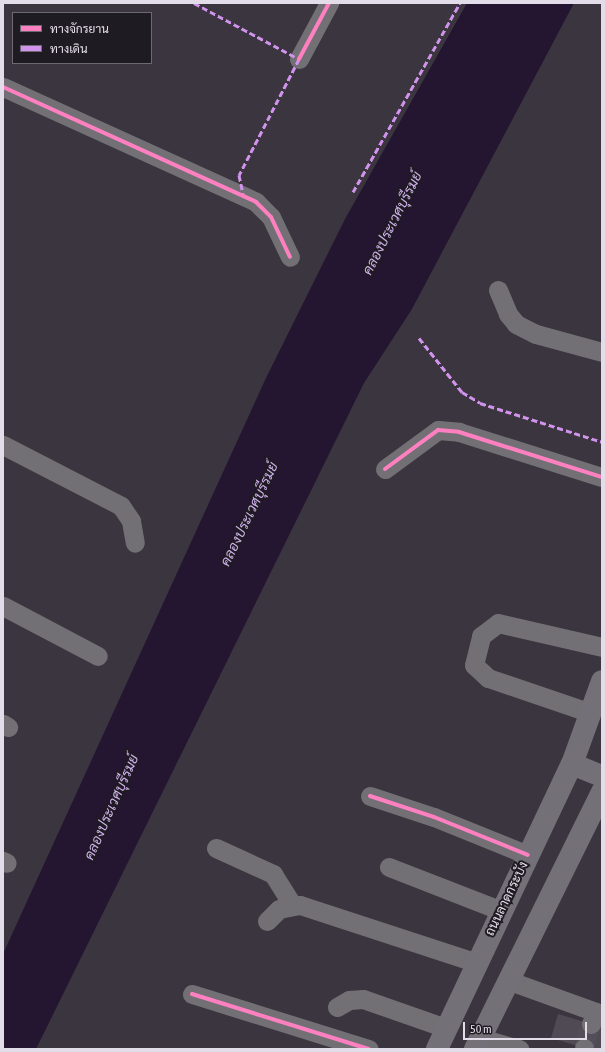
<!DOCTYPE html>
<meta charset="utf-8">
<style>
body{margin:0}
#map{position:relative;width:605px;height:1052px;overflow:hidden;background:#3a353f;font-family:"Asap Condensed",Sarabun,sans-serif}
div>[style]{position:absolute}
.water>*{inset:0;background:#241530}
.building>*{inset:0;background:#4f4a53}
.minor-tunnel>*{height:19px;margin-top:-9.5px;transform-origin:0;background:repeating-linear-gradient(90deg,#534e58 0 19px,transparent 0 29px)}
.minor>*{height:19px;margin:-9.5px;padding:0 9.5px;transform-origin:9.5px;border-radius:9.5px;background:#727075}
.major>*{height:22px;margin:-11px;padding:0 11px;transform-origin:11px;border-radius:11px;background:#747077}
.quiet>*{height:3px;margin-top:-1.5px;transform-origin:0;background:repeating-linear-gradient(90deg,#d193ec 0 6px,transparent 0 9px)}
.cycleway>*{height:4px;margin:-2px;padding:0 2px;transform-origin:2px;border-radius:2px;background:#ff80c0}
span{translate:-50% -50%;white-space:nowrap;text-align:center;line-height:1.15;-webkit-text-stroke:4px #1f1b23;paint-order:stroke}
.street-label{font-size:13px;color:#e2dde8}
.water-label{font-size:14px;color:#d0b1ed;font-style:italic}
.frame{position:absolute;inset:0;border:4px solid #e2dde8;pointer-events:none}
.legend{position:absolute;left:12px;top:12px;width:140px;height:52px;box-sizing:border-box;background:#1f1b23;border:1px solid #6d6972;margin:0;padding:5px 7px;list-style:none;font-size:12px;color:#e2dde8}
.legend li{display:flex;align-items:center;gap:8px;height:20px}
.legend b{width:20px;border:1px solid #6d6972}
.scale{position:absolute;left:463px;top:1022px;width:124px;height:18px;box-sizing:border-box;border:2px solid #e2dde8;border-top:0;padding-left:5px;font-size:12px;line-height:14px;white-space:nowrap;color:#e2dde8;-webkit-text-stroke:3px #1f1b23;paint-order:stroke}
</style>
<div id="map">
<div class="water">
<i style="clip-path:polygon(467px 3px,574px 3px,412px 309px,364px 383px,36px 1049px,3px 1049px,3px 954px,266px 378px,345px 219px)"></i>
</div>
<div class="building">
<i style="clip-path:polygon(558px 1014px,602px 1027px,602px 1049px,588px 1049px,551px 1038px)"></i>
</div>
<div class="minor-tunnel">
<i style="left:584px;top:1048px;width:25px;rotate:-74deg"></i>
</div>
<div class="minor">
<i style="left:299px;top:59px;width:64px;rotate:-61.8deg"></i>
<i style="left:3px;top:87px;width:278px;rotate:24.4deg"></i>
<i style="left:256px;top:202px;width:21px;rotate:45deg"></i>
<i style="left:271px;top:217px;width:44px;rotate:64.6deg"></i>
<i style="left:498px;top:290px;width:26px;rotate:67deg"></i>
<i style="left:508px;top:314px;width:13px;rotate:51deg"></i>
<i style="left:516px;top:324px;width:22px;rotate:27deg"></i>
<i style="left:536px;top:334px;width:68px;rotate:15.3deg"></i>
<i style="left:3px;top:445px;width:133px;rotate:27.3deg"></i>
<i style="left:121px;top:506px;width:18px;rotate:56deg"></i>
<i style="left:131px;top:521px;width:22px;rotate:80deg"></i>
<i style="left:385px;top:469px;width:66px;rotate:-36.3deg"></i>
<i style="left:438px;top:430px;width:21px;rotate:5deg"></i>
<i style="left:459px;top:432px;width:150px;rotate:17.5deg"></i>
<i style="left:3px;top:606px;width:107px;rotate:27.8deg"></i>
<i style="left:591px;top:713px;width:109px;rotate:-161.2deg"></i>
<i style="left:488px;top:678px;width:19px;rotate:-137deg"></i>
<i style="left:474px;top:665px;width:30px;rotate:-76deg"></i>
<i style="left:481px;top:636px;width:21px;rotate:-37deg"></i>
<i style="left:498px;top:623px;width:107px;rotate:13deg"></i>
<i style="left:3px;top:724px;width:6px;rotate:31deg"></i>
<i style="left:370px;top:796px;width:67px;rotate:18.2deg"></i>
<i style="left:434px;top:817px;width:101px;rotate:22deg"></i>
<i style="left:216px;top:848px;width:63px;rotate:24.5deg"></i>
<i style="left:273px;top:874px;width:36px;rotate:58deg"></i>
<i style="left:3px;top:861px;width:4px;rotate:27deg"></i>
<i style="left:389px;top:867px;width:121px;rotate:21.3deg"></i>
<i style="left:267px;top:921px;width:17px;rotate:-45deg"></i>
<i style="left:279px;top:909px;width:21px;rotate:-11deg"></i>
<i style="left:300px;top:905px;width:186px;rotate:18.1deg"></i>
<i style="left:507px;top:980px;width:95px;rotate:19.8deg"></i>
<i style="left:596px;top:1012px;width:13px;rotate:113deg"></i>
<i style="left:192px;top:994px;width:185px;rotate:17.3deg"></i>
<i style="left:337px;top:1007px;width:14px;rotate:-30deg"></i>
<i style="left:349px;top:1000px;width:14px;rotate:-4deg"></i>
<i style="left:363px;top:999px;width:88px;rotate:19.3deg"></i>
<i style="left:480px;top:1038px;width:41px;rotate:15.8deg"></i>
<i style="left:584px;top:1049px;width:1px;rotate:-90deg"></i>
</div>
<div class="major">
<i style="left:572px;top:764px;width:32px;rotate:22deg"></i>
<i style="left:437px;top:1049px;width:315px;rotate:-64.7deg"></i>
<i style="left:572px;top:764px;width:88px;rotate:-70.1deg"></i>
<i style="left:475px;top:1049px;width:287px;rotate:-63.7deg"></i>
</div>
<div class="quiet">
<i style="left:194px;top:3px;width:119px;rotate:28.1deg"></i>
<i style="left:299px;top:59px;width:131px;rotate:117.3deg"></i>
<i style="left:239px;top:175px;width:19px;rotate:78deg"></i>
<i style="left:353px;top:192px;width:217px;rotate:-60.5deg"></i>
<i style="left:419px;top:338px;width:69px;rotate:51.5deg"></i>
<i style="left:462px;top:392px;width:21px;rotate:31deg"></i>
<i style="left:480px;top:403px;width:128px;rotate:17.7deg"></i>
</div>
<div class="cycleway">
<i style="left:299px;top:59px;width:64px;rotate:-61.8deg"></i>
<i style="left:3px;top:87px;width:278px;rotate:24.4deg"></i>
<i style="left:256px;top:202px;width:21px;rotate:45deg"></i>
<i style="left:271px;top:217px;width:44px;rotate:64.6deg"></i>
<i style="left:385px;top:469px;width:66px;rotate:-36.3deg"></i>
<i style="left:438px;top:430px;width:21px;rotate:5deg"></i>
<i style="left:459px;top:432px;width:150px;rotate:17.5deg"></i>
<i style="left:370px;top:796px;width:67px;rotate:18.2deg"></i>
<i style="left:434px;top:817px;width:101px;rotate:22deg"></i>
<i style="left:192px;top:994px;width:185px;rotate:17.3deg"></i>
</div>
<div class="street-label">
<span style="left:507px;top:899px;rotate:-64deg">ถนนลาดกระบัง</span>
</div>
<div class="water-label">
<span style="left:392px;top:223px;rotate:-63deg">คลองประเวศบุรีรมย์</span>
<span style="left:249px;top:514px;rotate:-64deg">คลองประเวศบุรีรมย์</span>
<span style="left:111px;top:807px;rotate:-66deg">คลองประเวศบุรีรมย์</span>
</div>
<div class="frame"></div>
<ul class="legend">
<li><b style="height:5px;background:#ff80c0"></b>ทางจักรยาน</li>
<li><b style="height:5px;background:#d193ec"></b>ทางเดิน</li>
</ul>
<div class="scale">50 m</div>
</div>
